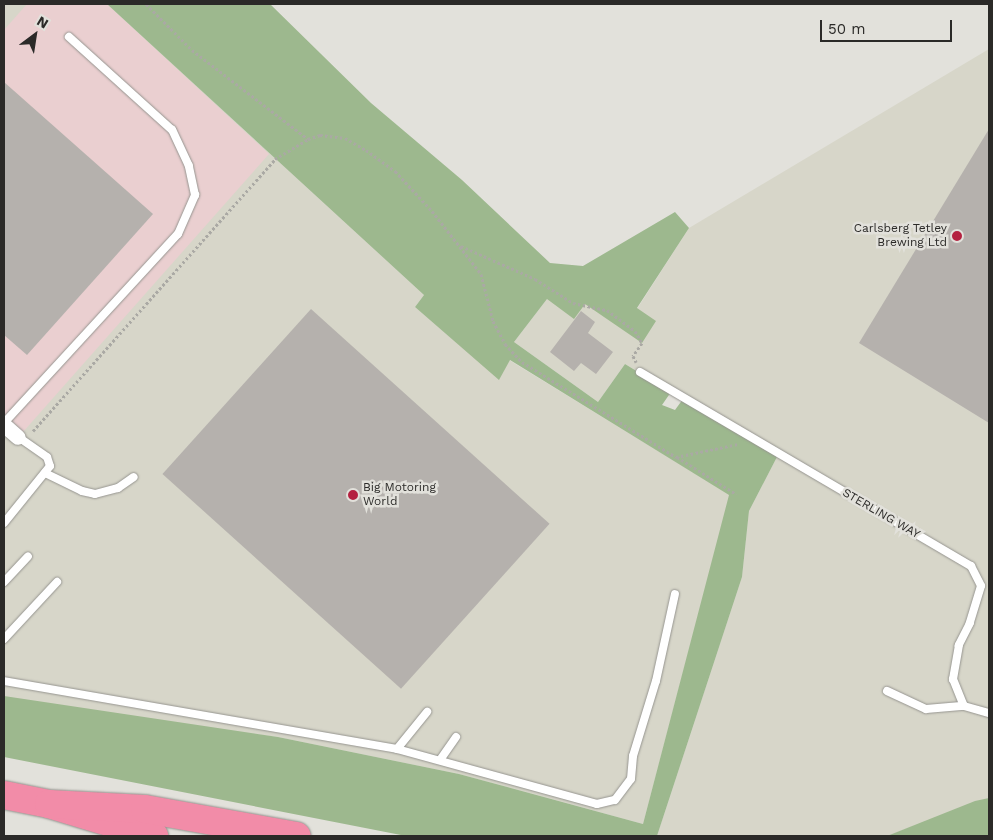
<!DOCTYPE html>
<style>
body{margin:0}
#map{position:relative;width:993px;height:840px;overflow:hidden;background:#e2e1db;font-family:"Work Sans",sans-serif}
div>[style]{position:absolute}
.built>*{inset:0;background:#d7d6c9}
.industrial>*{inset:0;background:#eacfd0}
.green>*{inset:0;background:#9db88e}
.building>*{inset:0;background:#b5b1ad;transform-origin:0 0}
.path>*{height:3px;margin-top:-1.5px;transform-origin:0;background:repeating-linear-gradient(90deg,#aaa9a4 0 2.5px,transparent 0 5px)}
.roads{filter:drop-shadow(0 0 1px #969590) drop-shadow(0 0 1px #969590)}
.service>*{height:8px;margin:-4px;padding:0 4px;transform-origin:4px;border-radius:4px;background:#fff}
.minor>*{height:15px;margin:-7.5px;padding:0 7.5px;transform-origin:7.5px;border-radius:7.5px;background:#fff}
.motorway>*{height:28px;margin:-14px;padding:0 14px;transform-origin:14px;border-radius:14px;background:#f28ca8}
.dots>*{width:14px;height:14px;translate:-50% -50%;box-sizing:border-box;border:2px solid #e2e1db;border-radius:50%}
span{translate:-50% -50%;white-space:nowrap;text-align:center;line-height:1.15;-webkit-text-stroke:5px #e2e1db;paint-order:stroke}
.poi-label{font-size:12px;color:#2b2a28}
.right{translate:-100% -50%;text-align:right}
.left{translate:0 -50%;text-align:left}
.street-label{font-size:12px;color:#2b2a28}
.frame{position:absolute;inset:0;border:5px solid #2b2a28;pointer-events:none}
.north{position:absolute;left:10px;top:10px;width:50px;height:50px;-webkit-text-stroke:4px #e2e1db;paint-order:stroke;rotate:31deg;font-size:14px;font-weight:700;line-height:20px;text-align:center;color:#2b2a28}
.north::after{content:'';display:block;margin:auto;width:18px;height:22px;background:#2b2a28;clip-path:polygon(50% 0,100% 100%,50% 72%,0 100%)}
.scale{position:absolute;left:820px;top:20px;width:132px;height:22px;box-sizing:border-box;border:2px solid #2b2a28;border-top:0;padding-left:6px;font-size:15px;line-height:18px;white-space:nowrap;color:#2b2a28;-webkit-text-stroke:4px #e2e1db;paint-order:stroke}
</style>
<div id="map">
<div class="built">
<i style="clip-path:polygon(4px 4px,107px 4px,424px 295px,415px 307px,499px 379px,509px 360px,730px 495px,643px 824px,459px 774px,278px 737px,4px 702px)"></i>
<i style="clip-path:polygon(989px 49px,989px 798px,887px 836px,657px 836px,742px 577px,749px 511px,778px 455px,625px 364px,598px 402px,514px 342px,547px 299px,637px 309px,689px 228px)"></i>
</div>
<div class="industrial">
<i style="clip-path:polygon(27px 4px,107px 4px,269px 154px,23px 432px,4px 414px,4px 30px)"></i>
</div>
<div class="green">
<i style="clip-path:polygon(107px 4px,270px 4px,371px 103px,462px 180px,550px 263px,583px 266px,675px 212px,689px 228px,637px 308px,656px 321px,642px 343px,585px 304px,574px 319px,547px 299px,514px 342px,598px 402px,625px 364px,671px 392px,662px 405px,675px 410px,683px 399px,778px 455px,749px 511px,742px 577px,657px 836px,406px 836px,4px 757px,4px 696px,278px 737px,459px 774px,643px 824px,729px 495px,510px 360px,499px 380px,415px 307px,424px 295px)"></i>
<i style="clip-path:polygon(989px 798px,989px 836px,887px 836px,975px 801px)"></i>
</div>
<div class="building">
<i style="clip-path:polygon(4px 82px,153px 214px,27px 355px,4px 335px)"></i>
<i style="clip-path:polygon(989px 129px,989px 423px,859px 343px)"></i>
<i style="left:311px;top:309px;width:321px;height:222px;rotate:42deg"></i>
<i style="clip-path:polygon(581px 311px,595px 322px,588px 333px,613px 352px,596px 374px,581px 363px,574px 371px,550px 352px)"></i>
</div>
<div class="path">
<i style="left:146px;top:4px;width:65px;rotate:45deg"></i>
<i style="left:192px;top:50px;width:146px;rotate:37.5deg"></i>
<i style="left:461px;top:246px;width:81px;rotate:24deg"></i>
<i style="left:535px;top:279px;width:45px;rotate:32.3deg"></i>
<i style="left:573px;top:303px;width:35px;rotate:12deg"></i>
<i style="left:607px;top:310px;width:35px;rotate:37deg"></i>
<i style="left:635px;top:331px;width:14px;rotate:60deg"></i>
<i style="left:642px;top:343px;width:16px;rotate:125deg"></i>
<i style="left:633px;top:356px;width:7px;rotate:63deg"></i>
<i style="left:33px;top:431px;width:364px;rotate:-48.3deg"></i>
<i style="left:275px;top:159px;width:39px;rotate:-31deg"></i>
<i style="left:308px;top:139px;width:13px;rotate:-18deg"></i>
<i style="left:320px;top:135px;width:25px;rotate:7deg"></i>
<i style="left:345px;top:138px;width:24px;rotate:30deg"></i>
<i style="left:366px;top:150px;width:36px;rotate:36deg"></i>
<i style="left:395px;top:171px;width:54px;rotate:47.2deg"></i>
<i style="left:432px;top:211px;width:80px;rotate:52.1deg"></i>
<i style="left:481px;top:274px;width:49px;rotate:75.7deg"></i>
<i style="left:493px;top:321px;width:26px;rotate:62deg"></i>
<i style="left:505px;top:344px;width:25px;rotate:47deg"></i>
<i style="left:522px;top:362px;width:181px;rotate:31.7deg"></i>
<i style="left:676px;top:457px;width:63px;rotate:-11.8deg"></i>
<i style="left:677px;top:457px;width:70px;rotate:32.1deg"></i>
</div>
<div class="roads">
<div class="service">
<i style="left:640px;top:372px;width:384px;rotate:30.4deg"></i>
<i style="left:971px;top:566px;width:22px;rotate:63deg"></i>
<i style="left:981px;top:586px;width:39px;rotate:107deg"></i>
<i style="left:970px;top:623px;width:25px;rotate:117deg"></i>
<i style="left:959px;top:645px;width:35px;rotate:100deg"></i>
<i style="left:953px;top:679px;width:29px;rotate:68deg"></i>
<i style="left:964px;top:706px;width:26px;rotate:16deg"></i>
<i style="left:4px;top:423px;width:257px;rotate:-47.4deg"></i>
<i style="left:178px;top:234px;width:43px;rotate:-66.4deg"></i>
<i style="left:195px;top:195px;width:30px;rotate:-102deg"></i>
<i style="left:189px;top:166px;width:40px;rotate:-115deg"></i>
<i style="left:172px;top:130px;width:139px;rotate:-137.9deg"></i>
<i style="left:45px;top:473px;width:41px;rotate:25.9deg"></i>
<i style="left:82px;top:491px;width:13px;rotate:13deg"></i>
<i style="left:95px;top:494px;width:24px;rotate:-15deg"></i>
<i style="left:118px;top:488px;width:19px;rotate:-35deg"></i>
<i style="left:4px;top:523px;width:73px;rotate:-51.1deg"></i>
<i style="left:50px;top:466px;width:9px;rotate:-108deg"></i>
<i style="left:47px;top:457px;width:35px;rotate:-145deg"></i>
<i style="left:4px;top:582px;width:35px;rotate:-47deg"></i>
<i style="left:4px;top:639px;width:78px;rotate:-47.1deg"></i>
<i style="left:4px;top:681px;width:399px;rotate:9.8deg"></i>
<i style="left:397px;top:749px;width:207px;rotate:15.4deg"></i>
<i style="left:597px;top:804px;width:18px;rotate:-13deg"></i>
<i style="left:615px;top:800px;width:26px;rotate:-53deg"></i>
<i style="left:631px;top:779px;width:23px;rotate:-85deg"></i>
<i style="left:633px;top:756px;width:78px;rotate:-73deg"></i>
<i style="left:656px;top:681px;width:89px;rotate:-77.7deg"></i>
<i style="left:887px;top:691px;width:43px;rotate:24.8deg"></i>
<i style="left:926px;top:709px;width:38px;rotate:-5deg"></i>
<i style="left:397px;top:749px;width:48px;rotate:-51deg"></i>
<i style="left:440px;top:760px;width:28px;rotate:-55deg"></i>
</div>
<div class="minor">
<i style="left:4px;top:425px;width:18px;rotate:41deg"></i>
</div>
<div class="motorway">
<i style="left:4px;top:795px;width:46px;rotate:11.3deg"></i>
<i style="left:49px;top:804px;width:110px;rotate:16.9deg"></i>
<i style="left:49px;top:804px;width:96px;rotate:3deg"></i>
<i style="left:145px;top:809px;width:154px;rotate:10.1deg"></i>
</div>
</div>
<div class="dots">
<i style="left:957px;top:236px;background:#b42140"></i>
<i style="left:353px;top:495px;background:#b42140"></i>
</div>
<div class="poi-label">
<span class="right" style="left:947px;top:236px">Carlsberg Tetley<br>Brewing Ltd</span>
<span class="left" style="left:363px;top:495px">Big Motoring<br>World</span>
</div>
<div class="street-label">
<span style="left:881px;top:514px;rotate:30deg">STERLING WAY</span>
</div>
<div class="frame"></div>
<div class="north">N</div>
<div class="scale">50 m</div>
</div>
